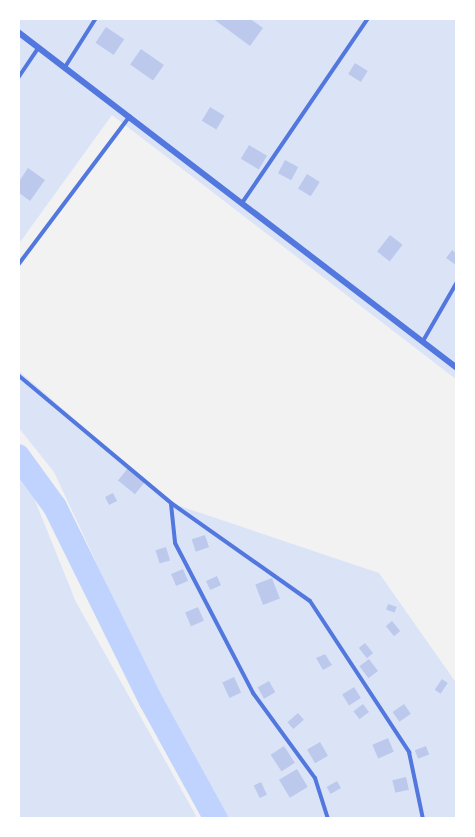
<!DOCTYPE html>
<style>
body{margin:0}
#map{position:relative;width:475px;height:837px;overflow:hidden;background:#f2f2f2;font-family:Inter,sans-serif}
div>[style]{position:absolute}
.green>*{inset:0;background:#dbe4f7}
.river>*{height:24px;margin:-12px;padding:0 12px;transform-origin:12px;border-radius:12px;background:#bfd3fe}
.building>*{inset:0;background:#bdc9ec;transform-origin:0 0}
.service>*{height:4px;margin:-2px;padding:0 2px;transform-origin:2px;border-radius:2px;background:#5277de}
.minor>*{height:6px;margin:-3px;padding:0 3px;transform-origin:3px;border-radius:3px;background:#5277de}
span{translate:-50% -50%;white-space:nowrap;text-align:center;line-height:1.15;-webkit-text-stroke:5px #fff;paint-order:stroke}
.frame{position:absolute;inset:0;border:20px solid #fff;pointer-events:none}
</style>
<div id="map">
<div class="green">
<i style="clip-path:polygon(18px 18px,457px 18px,457px 380px,112px 115px,18px 245px)"></i>
<i style="clip-path:polygon(18px 370px,171px 503px,379px 573px,457px 684px,457px 819px,225px 819px,159px 697px,54px 472px,18px 427px)"></i>
<i style="clip-path:polygon(18px 469px,28px 483px,76px 602px,198px 819px,18px 819px)"></i>
</div>
<div class="river">
<i style="left:18px;top:456px;width:63px;rotate:54deg"></i>
<i style="left:55px;top:507px;width:216px;rotate:63.7deg"></i>
<i style="left:151px;top:701px;width:135px;rotate:61.2deg"></i>
</div>
<div class="building">
<i style="clip-path:polygon(212px 18px,249px 18px,263px 28px,250px 46px)"></i>
<i style="left:106px;top:27px;width:22px;height:19px;rotate:34deg"></i>
<i style="left:141px;top:49px;width:28px;height:19px;rotate:35deg"></i>
<i style="left:355px;top:63px;width:15px;height:13px;rotate:32deg"></i>
<i style="left:210px;top:107px;width:17px;height:16px;rotate:31deg"></i>
<i style="left:249px;top:145px;width:21px;height:16px;rotate:31deg"></i>
<i style="left:285px;top:160px;width:15px;height:15px;rotate:28deg"></i>
<i style="clip-path:polygon(28px 168px,45px 180px,30px 201px,18px 192px,18px 183px)"></i>
<i style="left:307px;top:174px;width:15px;height:17px;rotate:32deg"></i>
<i style="left:390px;top:235px;width:16px;height:21px;rotate:38deg"></i>
<i style="clip-path:polygon(452px 250px,457px 254px,456px 265px,446px 258px)"></i>
<i style="left:128px;top:468px;width:22px;height:16px;rotate:39deg"></i>
<i style="left:113px;top:493px;width:9px;height:9px;rotate:63deg"></i>
<i style="left:205px;top:535px;width:13px;height:14px;rotate:72deg"></i>
<i style="left:166px;top:547px;width:14px;height:11px;rotate:73deg"></i>
<i style="left:183px;top:569px;width:13px;height:13px;rotate:67deg"></i>
<i style="left:217px;top:576px;width:10px;height:12px;rotate:66deg"></i>
<i style="left:272px;top:578px;width:22px;height:18px;rotate:69deg"></i>
<i style="left:388px;top:604px;width:9px;height:6px;rotate:18deg"></i>
<i style="left:198px;top:607px;width:15px;height:14px;rotate:67deg"></i>
<i style="left:392px;top:621px;width:13px;height:8px;rotate:51deg"></i>
<i style="left:365px;top:643px;width:13px;height:8px;rotate:51deg"></i>
<i style="clip-path:polygon(325px 654px,332px 665px,323px 670px,316px 658px)"></i>
<i style="left:369px;top:659px;width:15px;height:12px;rotate:53deg"></i>
<i style="left:234px;top:677px;width:17px;height:13px;rotate:65deg"></i>
<i style="left:442px;top:679px;width:7px;height:13px;rotate:34deg"></i>
<i style="left:269px;top:681px;width:13px;height:13px;rotate:61deg"></i>
<i style="left:354px;top:687px;width:13px;height:14px;rotate:58deg"></i>
<i style="left:363px;top:704px;width:10px;height:12px;rotate:53deg"></i>
<i style="left:404px;top:704px;width:12px;height:14px;rotate:55deg"></i>
<i style="left:298px;top:713px;width:9px;height:14px;rotate:49deg"></i>
<i style="left:388px;top:738px;width:15px;height:17px;rotate:67deg"></i>
<i style="left:320px;top:742px;width:16px;height:15px;rotate:60deg"></i>
<i style="left:284px;top:746px;width:20px;height:16px;rotate:57deg"></i>
<i style="left:426px;top:746px;width:9px;height:12px;rotate:69deg"></i>
<i style="left:297px;top:769px;width:21px;height:21px;rotate:59deg"></i>
<i style="left:406px;top:777px;width:13px;height:14px;rotate:77deg"></i>
<i style="left:337px;top:781px;width:8px;height:12px;rotate:60deg"></i>
<i style="left:261px;top:782px;width:14px;height:8px;rotate:65deg"></i>
</div>
<div class="service">
<i style="left:65px;top:67px;width:58px;rotate:-57.7deg"></i>
<i style="left:18px;top:78px;width:36px;rotate:-56deg"></i>
<i style="left:242px;top:203px;width:224px;rotate:-55.7deg"></i>
<i style="left:18px;top:265px;width:186px;rotate:-53.1deg"></i>
<i style="left:423px;top:341px;width:68px;rotate:-60deg"></i>
<i style="left:18px;top:375px;width:199px;rotate:39.9deg"></i>
<i style="left:171px;top:503px;width:170px;rotate:35.2deg"></i>
<i style="left:310px;top:601px;width:181px;rotate:56.7deg"></i>
<i style="left:409px;top:752px;width:68px;rotate:78.2deg"></i>
<i style="left:171px;top:504px;width:39px;rotate:84deg"></i>
<i style="left:175px;top:543px;width:169px;rotate:62.5deg"></i>
<i style="left:253px;top:693px;width:105px;rotate:53.9deg"></i>
<i style="left:315px;top:778px;width:43px;rotate:72.4deg"></i>
</div>
<div class="minor">
<i style="left:18px;top:32px;width:553px;rotate:37.43deg"></i>
</div>
<div class="frame"></div>
</div>
